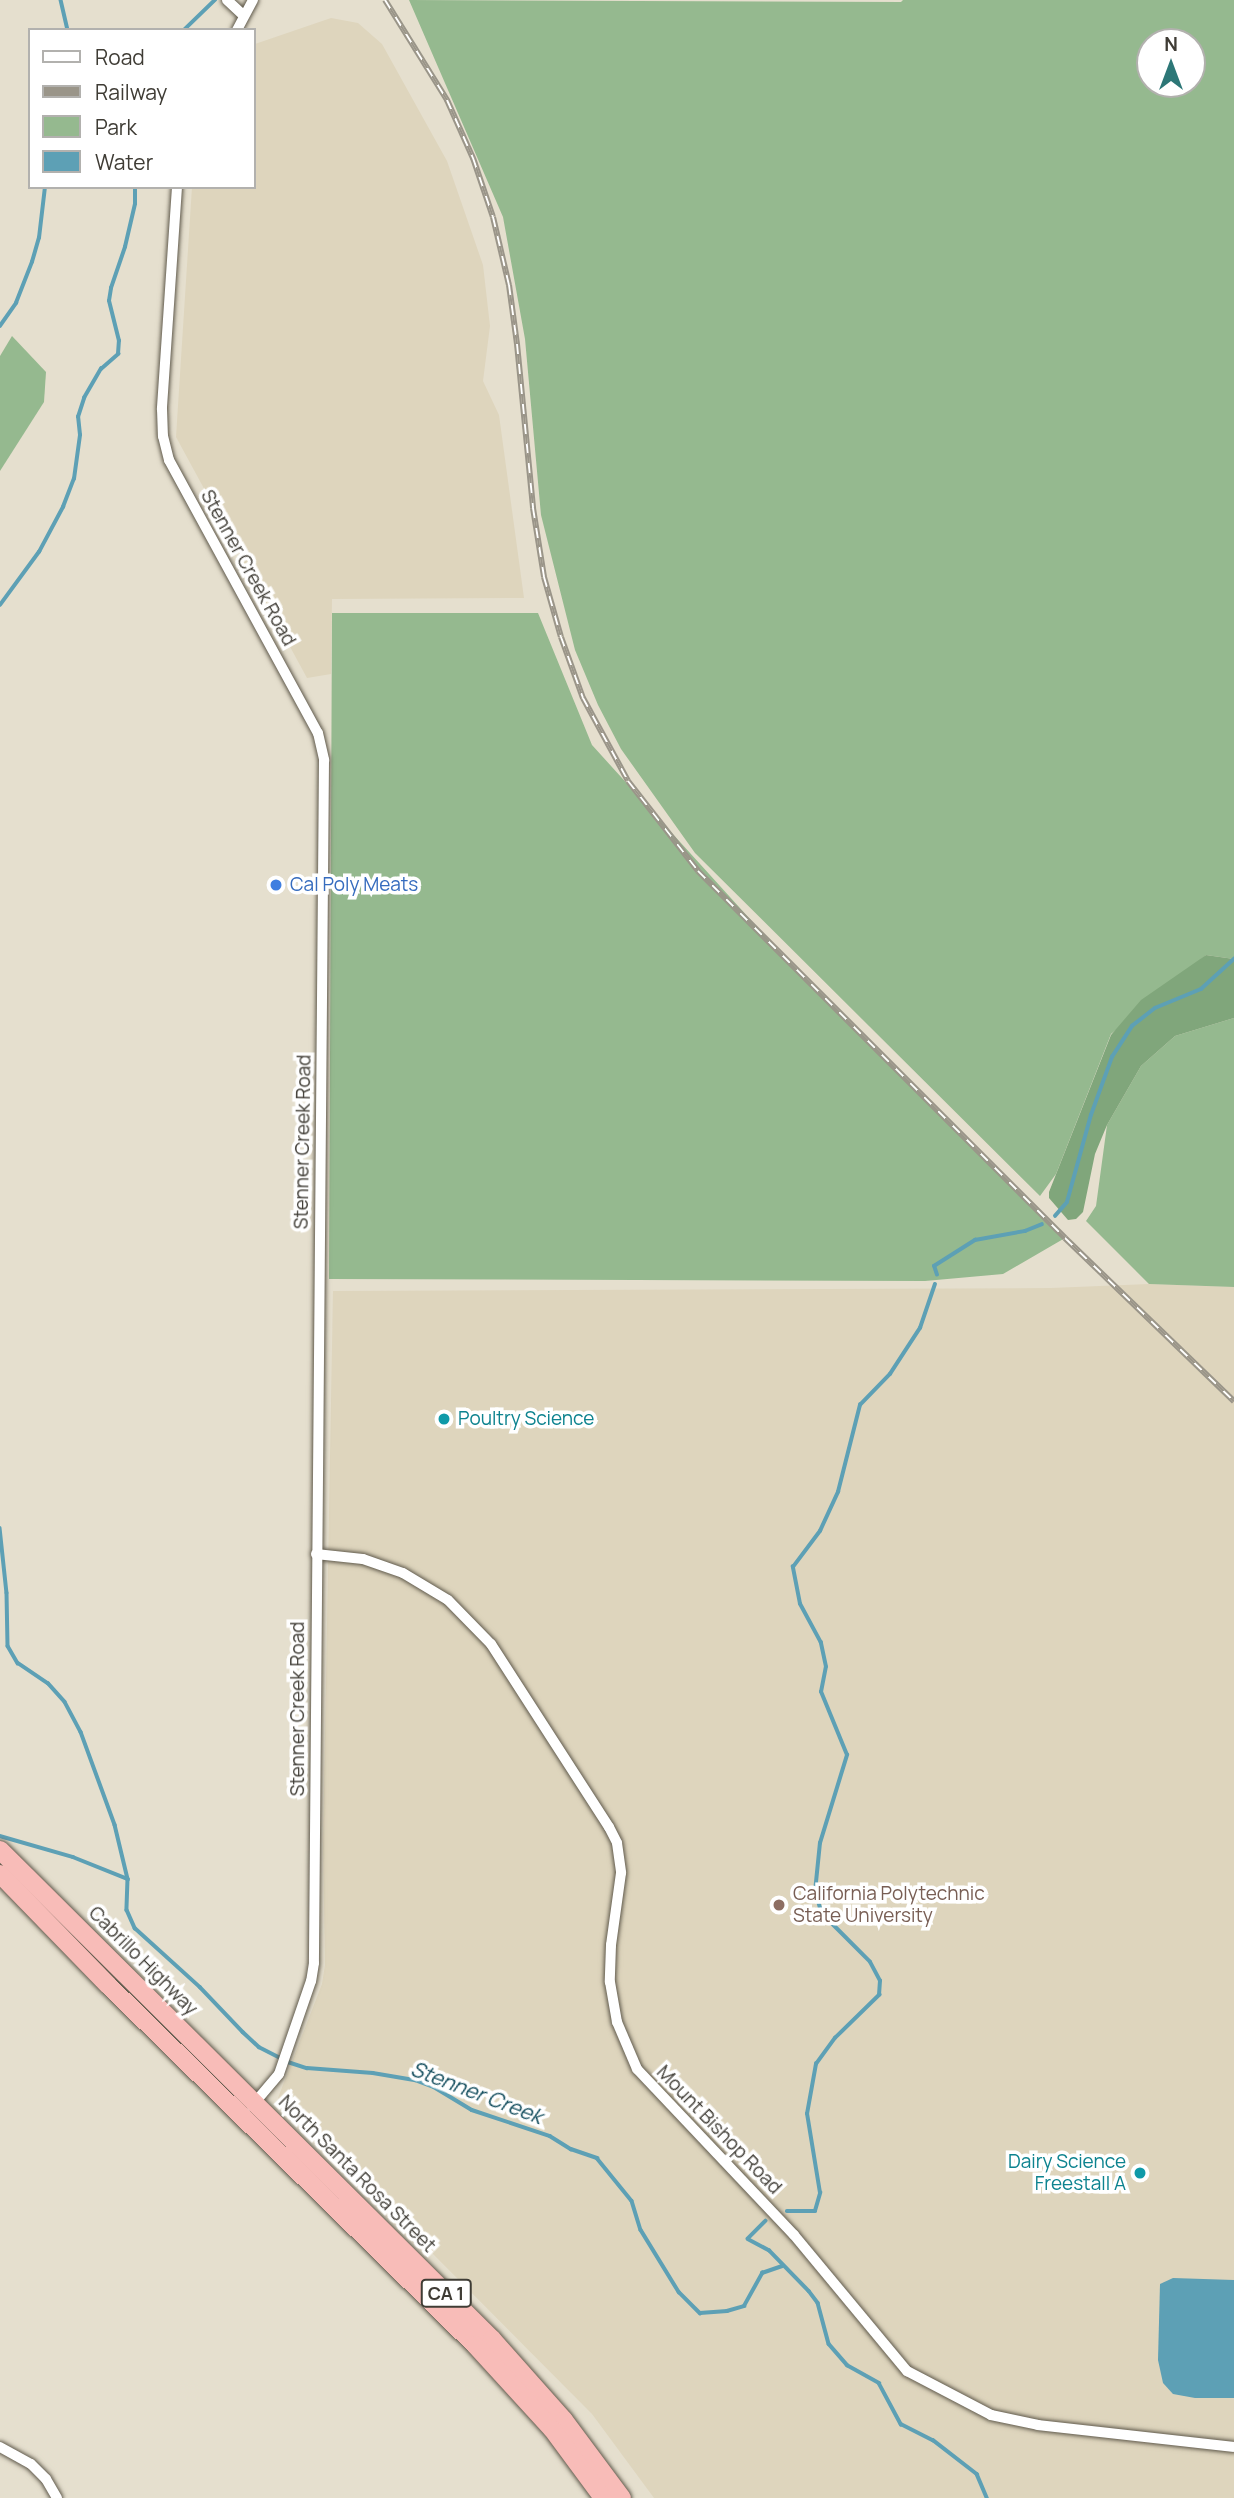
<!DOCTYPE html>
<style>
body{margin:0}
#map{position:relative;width:1234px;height:2498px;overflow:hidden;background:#e5dfce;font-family:Manrope,sans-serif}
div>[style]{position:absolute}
.built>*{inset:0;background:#ded5bd}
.green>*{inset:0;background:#95b98f}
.forest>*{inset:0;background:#80a67b}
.water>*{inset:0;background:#5da0b5}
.stream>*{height:3.5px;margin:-1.75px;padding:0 1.75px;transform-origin:1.75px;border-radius:1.75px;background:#5da0b5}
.roads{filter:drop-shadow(0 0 2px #605a4c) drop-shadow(0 0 2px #605a4c)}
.minor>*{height:10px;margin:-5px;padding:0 5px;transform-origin:5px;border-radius:5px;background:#fff}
.trunk>*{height:18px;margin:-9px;padding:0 9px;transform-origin:9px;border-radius:9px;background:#f8bcb8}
.rail>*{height:6px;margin-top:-3px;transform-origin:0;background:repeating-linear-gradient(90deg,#fff 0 10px,#9a9589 0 20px);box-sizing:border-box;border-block:2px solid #9a9589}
.dots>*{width:19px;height:19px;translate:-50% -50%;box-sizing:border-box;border:4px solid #fff;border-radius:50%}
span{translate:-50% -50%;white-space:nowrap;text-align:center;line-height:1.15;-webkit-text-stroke:7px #fff;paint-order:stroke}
.shield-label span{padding:2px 5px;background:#fff;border:2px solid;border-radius:5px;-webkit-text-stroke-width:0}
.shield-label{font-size:18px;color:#3f3c35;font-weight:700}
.street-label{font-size:19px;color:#3f3c35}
.shop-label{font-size:19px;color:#366cbe}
.left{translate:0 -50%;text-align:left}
.culture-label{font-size:19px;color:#0d838f}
.right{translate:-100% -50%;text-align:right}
.education-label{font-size:19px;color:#785e54}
.water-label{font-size:21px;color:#144e5e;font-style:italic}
.legend{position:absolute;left:28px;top:28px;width:228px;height:161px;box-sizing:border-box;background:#fff;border:2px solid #b2b1ae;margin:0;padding:9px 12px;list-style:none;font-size:21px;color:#3f3c35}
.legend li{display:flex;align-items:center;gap:14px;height:35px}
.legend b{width:35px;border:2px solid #b2b1ae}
.north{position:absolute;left:1136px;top:28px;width:70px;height:70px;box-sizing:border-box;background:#fff;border:2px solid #b2b1ae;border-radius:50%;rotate:0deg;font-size:19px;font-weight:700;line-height:28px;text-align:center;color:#3f3c35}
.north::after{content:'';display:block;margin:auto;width:24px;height:32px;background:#2d7777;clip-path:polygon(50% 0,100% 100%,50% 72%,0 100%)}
</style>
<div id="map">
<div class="built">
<i style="clip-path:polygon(331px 18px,358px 23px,382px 44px,447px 161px,483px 265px,490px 326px,483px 381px,499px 415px,524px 598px,332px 599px,331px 674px,307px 678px,176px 437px,192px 187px,254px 187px,255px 44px)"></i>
<i style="clip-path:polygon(1149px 1284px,1234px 1287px,1234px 2498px,654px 2498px,592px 2414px,278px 2098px,322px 1984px,325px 1965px,323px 1845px,333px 1291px,1051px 1288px)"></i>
</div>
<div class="green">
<i style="clip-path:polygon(evenodd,409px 0,901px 2px,903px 0,1234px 0,1234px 959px,1206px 955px,1111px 1034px,1056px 1174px,1040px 1196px,695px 853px,621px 749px,598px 705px,575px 650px,541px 515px,525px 339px,503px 217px,409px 0,1150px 42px,1192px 42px,1192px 84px,1150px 84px,1150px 42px)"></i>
<i style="clip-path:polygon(12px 336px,46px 372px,44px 402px,0 471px,0 356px)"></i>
<i style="clip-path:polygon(332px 613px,538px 613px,592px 745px,778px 950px,1065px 1238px,1003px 1274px,925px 1281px,329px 1279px)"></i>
<i style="clip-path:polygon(1234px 1018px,1234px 1287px,1149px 1284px,1086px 1221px,1096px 1206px,1107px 1125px,1141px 1066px,1175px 1036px)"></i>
</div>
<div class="forest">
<i style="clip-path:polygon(1206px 955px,1234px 959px,1234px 1018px,1175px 1036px,1141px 1066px,1107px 1125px,1095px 1154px,1083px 1212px,1076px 1219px,1068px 1220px,1049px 1198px,1049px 1192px,1111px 1035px,1141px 1000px)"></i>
</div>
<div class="water">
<i style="clip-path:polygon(1173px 2278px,1234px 2280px,1234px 2398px,1195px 2398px,1173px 2394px,1163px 2383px,1158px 2360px,1160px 2284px)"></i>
</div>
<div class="stream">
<i style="left:61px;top:0;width:31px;rotate:77deg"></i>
<i style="left:184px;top:30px;width:43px;rotate:-44.1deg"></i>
<i style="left:0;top:326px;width:28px;rotate:-55deg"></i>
<i style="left:16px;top:303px;width:44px;rotate:-68.7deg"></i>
<i style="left:32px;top:262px;width:25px;rotate:-74deg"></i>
<i style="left:39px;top:238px;width:51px;rotate:-83.3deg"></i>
<i style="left:0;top:605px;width:66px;rotate:-53.7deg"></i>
<i style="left:39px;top:552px;width:51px;rotate:-61.9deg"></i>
<i style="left:63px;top:507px;width:30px;rotate:-69deg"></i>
<i style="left:74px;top:479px;width:44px;rotate:-82.2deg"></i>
<i style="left:80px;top:435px;width:18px;rotate:-96deg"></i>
<i style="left:78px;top:417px;width:20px;rotate:-72deg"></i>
<i style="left:84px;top:398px;width:34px;rotate:-60deg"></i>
<i style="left:101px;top:369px;width:23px;rotate:-41deg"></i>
<i style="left:118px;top:354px;width:13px;rotate:-86deg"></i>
<i style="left:119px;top:341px;width:41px;rotate:-104deg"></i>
<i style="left:109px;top:301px;width:13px;rotate:-81deg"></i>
<i style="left:111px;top:288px;width:43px;rotate:-71.1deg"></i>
<i style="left:125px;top:247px;width:44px;rotate:-76.9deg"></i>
<i style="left:135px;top:204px;width:17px;rotate:-90deg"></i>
<i style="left:1055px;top:1216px;width:18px;rotate:-49deg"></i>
<i style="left:1067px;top:1202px;width:90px;rotate:-74.6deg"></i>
<i style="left:1091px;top:1115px;width:62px;rotate:-70.1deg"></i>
<i style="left:1112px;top:1057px;width:37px;rotate:-57deg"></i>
<i style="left:1132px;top:1026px;width:29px;rotate:-38deg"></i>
<i style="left:1155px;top:1008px;width:50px;rotate:-22.4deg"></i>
<i style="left:1201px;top:989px;width:45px;rotate:-42.3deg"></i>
<i style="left:937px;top:1275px;width:9px;rotate:-108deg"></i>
<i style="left:934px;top:1266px;width:49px;rotate:-32.4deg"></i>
<i style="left:975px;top:1240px;width:51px;rotate:-10.2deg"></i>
<i style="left:1025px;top:1231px;width:18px;rotate:-22deg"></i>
<i style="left:0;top:1528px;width:65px;rotate:83.9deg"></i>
<i style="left:7px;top:1593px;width:53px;rotate:88.9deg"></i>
<i style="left:8px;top:1646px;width:20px;rotate:60deg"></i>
<i style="left:18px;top:1663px;width:36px;rotate:34deg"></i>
<i style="left:48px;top:1683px;width:25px;rotate:48deg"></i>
<i style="left:65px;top:1702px;width:34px;rotate:62deg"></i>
<i style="left:81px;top:1732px;width:99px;rotate:69.9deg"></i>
<i style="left:115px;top:1825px;width:56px;rotate:76.5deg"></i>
<i style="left:128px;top:1879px;width:31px;rotate:92deg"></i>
<i style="left:127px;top:1910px;width:20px;rotate:66deg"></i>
<i style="left:135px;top:1928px;width:88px;rotate:42.2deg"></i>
<i style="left:200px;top:1987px;width:62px;rotate:46.3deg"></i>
<i style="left:243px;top:2032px;width:22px;rotate:43deg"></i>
<i style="left:259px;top:2047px;width:33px;rotate:27deg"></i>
<i style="left:288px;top:2062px;width:20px;rotate:18deg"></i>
<i style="left:307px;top:2068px;width:66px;rotate:4.3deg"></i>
<i style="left:373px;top:2073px;width:43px;rotate:9.5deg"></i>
<i style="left:415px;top:2080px;width:20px;rotate:20deg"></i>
<i style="left:434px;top:2087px;width:44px;rotate:31.2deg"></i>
<i style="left:472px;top:2110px;width:82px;rotate:18.4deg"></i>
<i style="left:550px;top:2136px;width:25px;rotate:32deg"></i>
<i style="left:571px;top:2149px;width:28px;rotate:19deg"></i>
<i style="left:597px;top:2158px;width:55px;rotate:50.9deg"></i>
<i style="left:632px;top:2201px;width:30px;rotate:73deg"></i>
<i style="left:641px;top:2230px;width:73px;rotate:58.5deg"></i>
<i style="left:679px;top:2292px;width:30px;rotate:45deg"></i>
<i style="left:700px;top:2313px;width:27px;rotate:-4deg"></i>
<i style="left:727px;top:2311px;width:18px;rotate:-16deg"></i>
<i style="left:744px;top:2306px;width:38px;rotate:-61deg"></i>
<i style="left:762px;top:2273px;width:21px;rotate:-19deg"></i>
<i style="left:0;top:1836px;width:76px;rotate:16deg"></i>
<i style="left:73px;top:1857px;width:59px;rotate:21.8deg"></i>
<i style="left:787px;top:2211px;width:28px"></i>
<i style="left:815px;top:2211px;width:19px;rotate:-74deg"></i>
<i style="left:820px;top:2193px;width:80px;rotate:-99.3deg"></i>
<i style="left:807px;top:2114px;width:51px;rotate:-79.8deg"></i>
<i style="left:816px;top:2064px;width:32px;rotate:-54deg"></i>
<i style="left:835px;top:2038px;width:62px;rotate:-44.3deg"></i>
<i style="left:879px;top:1995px;width:14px;rotate:-86deg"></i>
<i style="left:880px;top:1981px;width:21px;rotate:-118deg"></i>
<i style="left:870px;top:1962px;width:54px;rotate:-135deg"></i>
<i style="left:832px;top:1924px;width:20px;rotate:-127deg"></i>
<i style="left:820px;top:1908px;width:17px;rotate:-107deg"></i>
<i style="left:815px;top:1892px;width:49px;rotate:-84.2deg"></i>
<i style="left:820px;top:1843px;width:92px;rotate:-72.9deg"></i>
<i style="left:847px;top:1755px;width:68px;rotate:-112.4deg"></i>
<i style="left:821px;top:1692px;width:25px;rotate:-79deg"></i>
<i style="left:826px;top:1667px;width:25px;rotate:-102deg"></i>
<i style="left:821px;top:1643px;width:44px;rotate:-118.3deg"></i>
<i style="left:800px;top:1604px;width:38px;rotate:-101deg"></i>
<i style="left:793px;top:1567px;width:45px;rotate:-53.1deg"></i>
<i style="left:820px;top:1531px;width:43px;rotate:-65.2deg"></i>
<i style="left:838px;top:1492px;width:90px;rotate:-75.8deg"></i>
<i style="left:860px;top:1405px;width:43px;rotate:-45.9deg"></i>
<i style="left:890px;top:1374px;width:55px;rotate:-56.9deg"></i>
<i style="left:920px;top:1328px;width:46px;rotate:-71.2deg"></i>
<i style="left:766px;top:2221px;width:25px;rotate:135deg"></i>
<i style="left:748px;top:2239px;width:24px;rotate:28deg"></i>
<i style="left:769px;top:2250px;width:57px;rotate:45.7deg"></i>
<i style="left:809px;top:2291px;width:15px;rotate:53deg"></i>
<i style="left:818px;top:2303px;width:42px;rotate:75deg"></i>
<i style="left:829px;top:2344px;width:28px;rotate:49deg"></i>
<i style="left:847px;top:2365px;width:37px;rotate:29deg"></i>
<i style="left:879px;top:2383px;width:47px;rotate:61.8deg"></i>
<i style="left:901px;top:2424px;width:36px;rotate:27deg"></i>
<i style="left:933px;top:2440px;width:56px;rotate:37.7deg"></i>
<i style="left:977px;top:2474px;width:26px;rotate:67deg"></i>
</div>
<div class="roads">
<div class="minor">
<i style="left:227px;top:0;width:22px;rotate:43deg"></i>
<i style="left:237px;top:30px;width:34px;rotate:-62deg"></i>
<i style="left:177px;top:187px;width:223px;rotate:93.9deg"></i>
<i style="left:162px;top:409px;width:27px;rotate:88deg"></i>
<i style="left:163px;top:436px;width:25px;rotate:76deg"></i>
<i style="left:169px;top:460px;width:311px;rotate:61.4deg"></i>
<i style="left:318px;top:733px;width:28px;rotate:77deg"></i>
<i style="left:324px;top:760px;width:1203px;rotate:90.48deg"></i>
<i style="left:314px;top:1963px;width:18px;rotate:99deg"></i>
<i style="left:311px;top:1981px;width:98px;rotate:109deg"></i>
<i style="left:279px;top:2074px;width:42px;rotate:130.2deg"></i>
<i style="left:316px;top:1554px;width:47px;rotate:6.1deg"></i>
<i style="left:363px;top:1559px;width:42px;rotate:19.3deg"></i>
<i style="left:403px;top:1573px;width:52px;rotate:31deg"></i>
<i style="left:448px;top:1600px;width:62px;rotate:45.7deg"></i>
<i style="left:491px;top:1644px;width:218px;rotate:57.2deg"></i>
<i style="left:609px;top:1827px;width:18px;rotate:63deg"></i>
<i style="left:617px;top:1843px;width:30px;rotate:82deg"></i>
<i style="left:621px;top:1873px;width:73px;rotate:97.9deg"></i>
<i style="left:611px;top:1945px;width:37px;rotate:92deg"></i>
<i style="left:610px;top:1982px;width:41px;rotate:80.1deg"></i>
<i style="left:617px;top:2022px;width:51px;rotate:66.9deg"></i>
<i style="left:637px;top:2069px;width:228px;rotate:46.6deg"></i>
<i style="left:794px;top:2235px;width:177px;rotate:50.3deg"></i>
<i style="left:907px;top:2371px;width:95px;rotate:27.6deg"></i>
<i style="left:991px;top:2415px;width:48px;rotate:12deg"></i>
<i style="left:1038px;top:2425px;width:197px;rotate:6.4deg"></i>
<i style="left:0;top:2447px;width:35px;rotate:29deg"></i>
<i style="left:31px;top:2464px;width:21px;rotate:45deg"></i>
<i style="left:46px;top:2479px;width:22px;rotate:60deg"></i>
</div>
<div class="trunk">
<i style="left:0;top:1850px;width:694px;rotate:44.82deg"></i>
<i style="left:492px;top:2339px;width:108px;rotate:48.4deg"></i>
<i style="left:564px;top:2420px;width:97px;rotate:53.4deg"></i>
<i style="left:0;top:1874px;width:155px;rotate:45.8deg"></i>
<i style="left:108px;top:1985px;width:514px;rotate:44.45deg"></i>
<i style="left:475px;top:2345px;width:114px;rotate:47.5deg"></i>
<i style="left:552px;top:2429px;width:86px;rotate:53.5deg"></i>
</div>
</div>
<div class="rail">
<i style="left:385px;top:0;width:118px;rotate:58.2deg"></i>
<i style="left:447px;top:100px;width:64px;rotate:65.9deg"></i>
<i style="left:473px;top:158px;width:62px;rotate:71.3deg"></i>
<i style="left:493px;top:217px;width:70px;rotate:76.8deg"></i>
<i style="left:509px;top:285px;width:60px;rotate:82.3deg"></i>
<i style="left:517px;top:344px;width:165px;rotate:84.4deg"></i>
<i style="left:533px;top:508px;width:70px;rotate:80.9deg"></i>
<i style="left:544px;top:577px;width:62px;rotate:74.2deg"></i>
<i style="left:561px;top:637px;width:65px;rotate:70.2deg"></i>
<i style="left:583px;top:698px;width:94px;rotate:61.5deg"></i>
<i style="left:628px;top:781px;width:114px;rotate:52.1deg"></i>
<i style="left:698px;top:871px;width:519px;rotate:45deg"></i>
<i style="left:1065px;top:1238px;width:235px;rotate:44deg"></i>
</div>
<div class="dots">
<i style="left:276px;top:885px;background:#3f7fe0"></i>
<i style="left:444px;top:1419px;background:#0f9aa8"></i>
<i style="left:779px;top:1905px;background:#8d6e63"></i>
<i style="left:1140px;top:2173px;background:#0f9aa8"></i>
</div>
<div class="shield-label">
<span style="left:446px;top:2293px">CA 1</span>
</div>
<div class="street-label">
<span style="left:248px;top:568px;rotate:61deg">Stenner Creek Road</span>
<span style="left:303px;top:1142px;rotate:-89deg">Stenner Creek Road</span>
<span style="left:298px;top:1709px;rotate:-90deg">Stenner Creek Road</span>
<span style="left:143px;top:1961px;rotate:45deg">Cabrillo Highway</span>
<span style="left:719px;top:2130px;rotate:46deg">Mount Bishop Road</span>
<span style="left:357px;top:2174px;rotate:45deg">North Santa Rosa Street</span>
</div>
<div class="shop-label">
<span class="left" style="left:290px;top:885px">Cal Poly Meats</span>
</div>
<div class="culture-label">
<span class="left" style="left:458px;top:1419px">Poultry Science</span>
<span class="right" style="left:1126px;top:2173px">Dairy Science<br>Freestall A</span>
</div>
<div class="education-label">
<span class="left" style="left:793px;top:1905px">California Polytechnic<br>State University</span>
</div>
<div class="water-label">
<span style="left:477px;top:2092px;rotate:21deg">Stenner Creek</span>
</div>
<ul class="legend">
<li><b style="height:9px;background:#fff"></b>Road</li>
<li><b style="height:9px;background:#9a9589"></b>Railway</li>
<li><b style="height:19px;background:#95b98f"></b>Park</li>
<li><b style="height:19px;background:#5da0b5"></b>Water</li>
</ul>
<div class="north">N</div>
</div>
